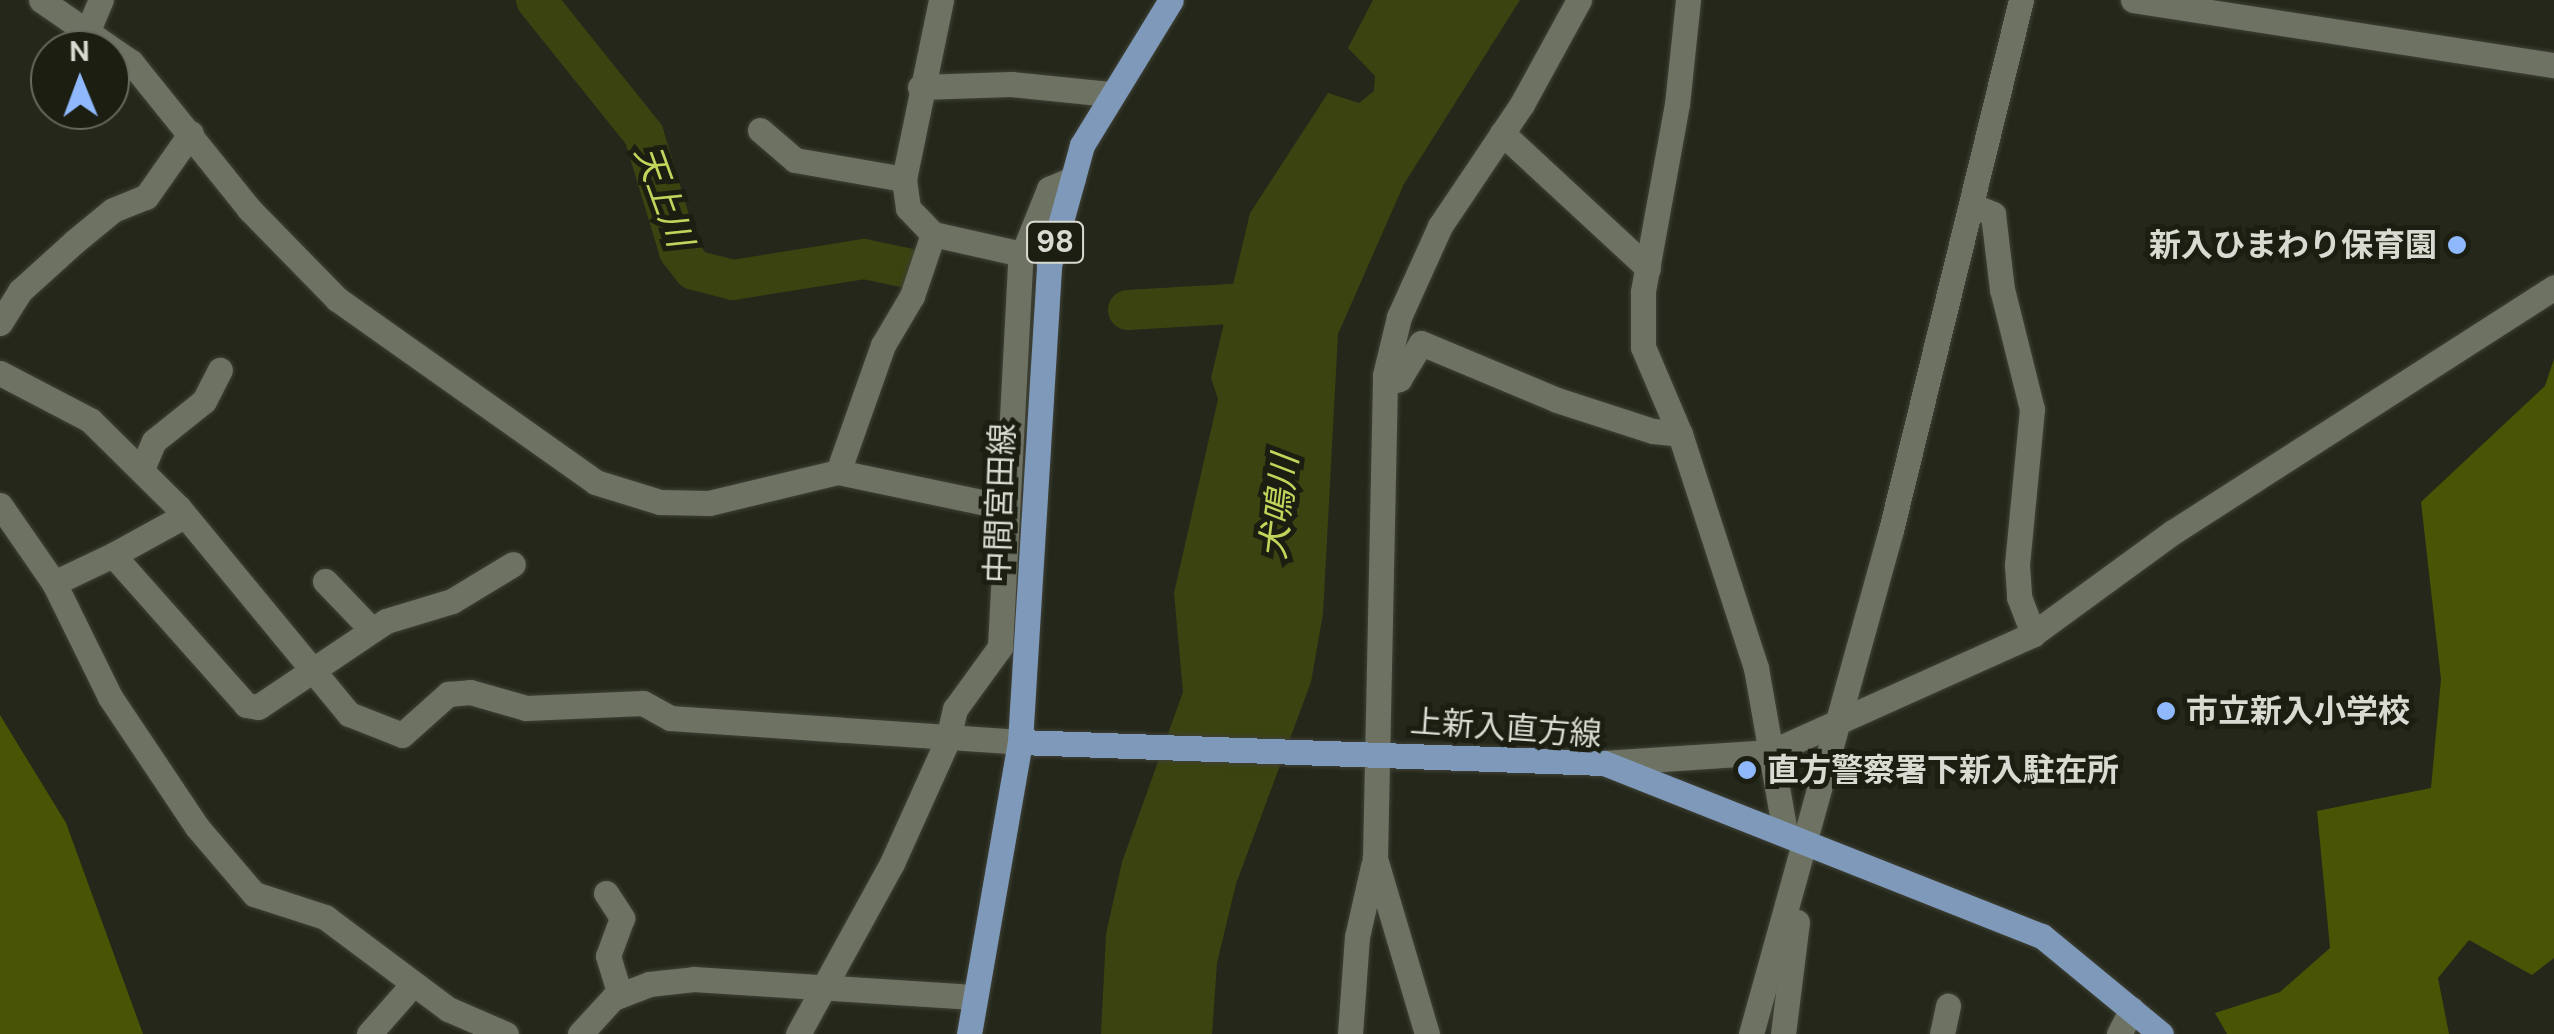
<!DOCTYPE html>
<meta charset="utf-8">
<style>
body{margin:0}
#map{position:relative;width:2554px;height:1034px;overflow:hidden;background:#24271a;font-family:"DM Sans","Noto Sans JP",sans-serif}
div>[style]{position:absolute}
.forest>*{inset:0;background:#495405}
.water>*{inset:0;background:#3b4311}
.river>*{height:40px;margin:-20px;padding:0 20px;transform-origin:20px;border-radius:20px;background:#3b4311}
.roads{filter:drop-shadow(0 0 2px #3f4136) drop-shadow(0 0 2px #3f4136)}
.minor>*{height:25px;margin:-12.5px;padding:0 12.5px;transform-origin:12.5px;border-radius:12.5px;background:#6e7262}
.major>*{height:25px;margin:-12.5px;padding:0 12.5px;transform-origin:12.5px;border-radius:12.5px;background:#7f99ba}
.dots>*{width:28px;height:28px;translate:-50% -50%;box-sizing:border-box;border:5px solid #1b1e10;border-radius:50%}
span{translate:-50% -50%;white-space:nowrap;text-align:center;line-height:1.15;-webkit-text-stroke:10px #1b1e10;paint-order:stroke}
.shield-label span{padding:2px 8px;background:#1b1e10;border:2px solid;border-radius:8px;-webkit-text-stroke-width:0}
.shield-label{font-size:30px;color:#d9dbd2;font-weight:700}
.poi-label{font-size:32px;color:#d9dbd2;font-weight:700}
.right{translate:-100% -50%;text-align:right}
.left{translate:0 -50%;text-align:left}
.street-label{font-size:32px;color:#d9dbd2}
.water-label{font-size:35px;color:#c0d55b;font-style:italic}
.north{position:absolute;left:30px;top:30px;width:100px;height:100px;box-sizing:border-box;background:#1b1e10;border:2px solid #676a5e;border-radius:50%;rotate:359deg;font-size:28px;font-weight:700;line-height:40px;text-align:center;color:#d9dbd2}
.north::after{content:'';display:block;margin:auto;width:35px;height:45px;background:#8fb8fd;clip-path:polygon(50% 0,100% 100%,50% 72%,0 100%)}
</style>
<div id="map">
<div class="forest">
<i style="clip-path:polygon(2554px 359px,2554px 958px,2532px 975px,2469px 940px,2438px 978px,2449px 1034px,2227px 1034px,2215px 1013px,2280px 992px,2330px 948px,2317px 811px,2431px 788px,2441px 679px,2421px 502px,2545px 386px)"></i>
<i style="clip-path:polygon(0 715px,66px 823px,143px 1034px,0 1034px)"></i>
</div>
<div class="water">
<i style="clip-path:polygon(1373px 0,1520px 0,1404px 184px,1338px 334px,1323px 614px,1311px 682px,1236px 884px,1217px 963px,1212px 1034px,1101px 1034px,1106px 934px,1122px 862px,1183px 692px,1174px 593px,1218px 399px,1211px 378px,1250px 213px,1328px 93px,1359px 103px,1374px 91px,1375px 76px,1348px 48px)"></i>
</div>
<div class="river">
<i style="left:536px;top:0;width:173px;rotate:51.3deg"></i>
<i style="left:644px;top:135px;width:121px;rotate:73.2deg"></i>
<i style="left:679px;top:251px;width:24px;rotate:52deg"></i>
<i style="left:694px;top:270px;width:40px;rotate:14.4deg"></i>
<i style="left:733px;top:280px;width:133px;rotate:-9.1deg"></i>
<i style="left:864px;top:259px;width:44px;rotate:11.8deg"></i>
<i style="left:1128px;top:310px;width:153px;rotate:-3.4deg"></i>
</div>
<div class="roads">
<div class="minor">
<i style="left:41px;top:0;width:109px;rotate:34.6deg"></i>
<i style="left:131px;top:62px;width:189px;rotate:51.2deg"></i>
<i style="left:249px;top:209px;width:126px;rotate:45.6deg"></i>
<i style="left:337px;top:299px;width:316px;rotate:35.3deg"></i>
<i style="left:595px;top:482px;width:68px;rotate:17.1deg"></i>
<i style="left:660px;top:502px;width:49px;rotate:1.2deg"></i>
<i style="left:709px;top:503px;width:133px;rotate:-13.5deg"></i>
<i style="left:838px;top:472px;width:172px;rotate:11.8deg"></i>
<i style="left:1688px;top:0;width:105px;rotate:96deg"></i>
<i style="left:1677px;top:104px;width:191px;rotate:100.3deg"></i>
<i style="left:1643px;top:292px;width:55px;rotate:90deg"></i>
<i style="left:1643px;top:347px;width:95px;rotate:67deg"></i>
<i style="left:1680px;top:434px;width:246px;rotate:72deg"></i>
<i style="left:1756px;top:668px;width:167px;rotate:80deg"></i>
<i style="left:2133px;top:0;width:426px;rotate:8.8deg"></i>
<i style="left:88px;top:30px;width:33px;rotate:-67deg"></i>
<i style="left:920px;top:87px;width:91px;rotate:-1.9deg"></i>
<i style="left:1011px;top:84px;width:99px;rotate:5.8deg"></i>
<i style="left:760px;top:130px;width:46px;rotate:40.6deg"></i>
<i style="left:795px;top:160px;width:111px;rotate:9.9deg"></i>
<i style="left:1502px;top:133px;width:199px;rotate:42.8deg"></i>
<i style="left:1971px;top:205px;width:24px;rotate:22deg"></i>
<i style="left:1993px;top:214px;width:76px;rotate:83.2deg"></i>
<i style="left:2002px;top:289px;width:124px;rotate:76deg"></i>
<i style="left:2032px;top:409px;width:157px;rotate:95.5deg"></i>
<i style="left:2017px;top:565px;width:32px;rotate:86deg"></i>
<i style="left:2019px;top:597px;width:40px;rotate:69deg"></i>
<i style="left:933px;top:234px;width:91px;rotate:12.7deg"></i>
<i style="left:0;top:323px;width:38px;rotate:-58deg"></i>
<i style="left:20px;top:291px;width:73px;rotate:-42.2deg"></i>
<i style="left:74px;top:242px;width:50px;rotate:-39.4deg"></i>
<i style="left:113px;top:210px;width:35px;rotate:-22deg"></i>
<i style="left:146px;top:197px;width:78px;rotate:-54.9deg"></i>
<i style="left:0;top:373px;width:102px;rotate:27.6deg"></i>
<i style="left:90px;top:420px;width:125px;rotate:44.7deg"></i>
<i style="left:179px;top:508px;width:267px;rotate:50.5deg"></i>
<i style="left:349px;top:714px;width:57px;rotate:21.6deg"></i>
<i style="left:402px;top:735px;width:62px;rotate:-41.7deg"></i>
<i style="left:448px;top:694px;width:22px;rotate:-5deg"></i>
<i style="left:470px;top:692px;width:58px;rotate:15.9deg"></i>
<i style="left:526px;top:708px;width:117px;rotate:-2.4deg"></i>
<i style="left:643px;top:703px;width:31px;rotate:29deg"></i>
<i style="left:670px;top:718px;width:351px;rotate:3.9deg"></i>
<i style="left:1385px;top:383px;width:15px;rotate:-16deg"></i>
<i style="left:1399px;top:379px;width:42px;rotate:-58.6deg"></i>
<i style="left:1421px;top:343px;width:147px;rotate:22.7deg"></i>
<i style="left:1557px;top:400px;width:101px;rotate:17.9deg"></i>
<i style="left:1653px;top:431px;width:27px;rotate:6deg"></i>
<i style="left:142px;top:469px;width:30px;rotate:-67deg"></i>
<i style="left:154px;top:441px;width:64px;rotate:-38.7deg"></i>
<i style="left:204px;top:401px;width:35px;rotate:-63deg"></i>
<i style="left:838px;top:472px;width:135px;rotate:-70.5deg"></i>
<i style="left:883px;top:345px;width:57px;rotate:-59.4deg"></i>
<i style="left:912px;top:296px;width:65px;rotate:-71.3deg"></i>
<i style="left:933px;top:234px;width:36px;rotate:-134deg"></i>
<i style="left:908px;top:208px;width:29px;rotate:-98deg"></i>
<i style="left:904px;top:179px;width:183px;rotate:-78.3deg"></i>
<i style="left:0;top:505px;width:95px;rotate:55.3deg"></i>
<i style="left:54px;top:583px;width:127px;rotate:63.8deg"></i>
<i style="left:110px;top:697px;width:156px;rotate:56.2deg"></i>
<i style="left:197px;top:827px;width:88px;rotate:49.6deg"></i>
<i style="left:254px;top:894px;width:75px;rotate:17.9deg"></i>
<i style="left:325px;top:917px;width:154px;rotate:36.8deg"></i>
<i style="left:448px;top:1009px;width:63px;rotate:23.3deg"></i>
<i style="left:184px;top:516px;width:81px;rotate:151.2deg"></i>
<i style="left:113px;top:555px;width:200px;rotate:48.4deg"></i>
<i style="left:246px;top:705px;width:12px;rotate:9deg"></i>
<i style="left:258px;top:707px;width:154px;rotate:-33.9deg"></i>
<i style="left:386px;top:621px;width:69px;rotate:-16.9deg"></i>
<i style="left:452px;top:601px;width:71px;rotate:-31.2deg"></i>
<i style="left:325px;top:581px;width:68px;rotate:46.2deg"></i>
<i style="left:54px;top:583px;width:65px;rotate:-25.4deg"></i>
<i style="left:1604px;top:763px;width:167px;rotate:-3.8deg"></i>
<i style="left:1771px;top:752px;width:287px;rotate:-24.2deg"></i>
<i style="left:2033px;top:634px;width:173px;rotate:-36.1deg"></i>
<i style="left:2173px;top:532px;width:453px;rotate:-32.7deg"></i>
<i style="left:606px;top:893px;width:30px;rotate:57deg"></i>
<i style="left:622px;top:918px;width:40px;rotate:110.2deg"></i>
<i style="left:608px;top:956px;width:41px;rotate:72.9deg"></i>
<i style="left:369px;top:1034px;width:67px;rotate:-48.7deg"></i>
<i style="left:580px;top:1034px;width:49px;rotate:-47.5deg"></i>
<i style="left:613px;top:998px;width:39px;rotate:-21deg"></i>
<i style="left:649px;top:984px;width:45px;rotate:-6.3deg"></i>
<i style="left:694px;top:979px;width:279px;rotate:3.7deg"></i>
<i style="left:798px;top:1034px;width:195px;rotate:-61.2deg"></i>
<i style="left:892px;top:863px;width:136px;rotate:-65.7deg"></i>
<i style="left:948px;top:739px;width:31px;rotate:-77deg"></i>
<i style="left:955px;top:709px;width:77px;rotate:-54deg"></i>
<i style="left:1000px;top:647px;width:387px;rotate:-87deg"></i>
<i style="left:1020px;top:261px;width:78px;rotate:-68.1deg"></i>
<i style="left:1049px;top:189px;width:26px;rotate:-23deg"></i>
<i style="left:1350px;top:1034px;width:97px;rotate:-85.9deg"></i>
<i style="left:1357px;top:937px;width:73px;rotate:-77.3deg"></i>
<i style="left:1427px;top:1034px;width:184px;rotate:-106.5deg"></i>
<i style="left:1375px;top:858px;width:483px;rotate:-88.8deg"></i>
<i style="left:1385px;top:375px;width:60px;rotate:-76.4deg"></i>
<i style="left:1399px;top:317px;width:100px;rotate:-65.7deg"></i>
<i style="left:1440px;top:226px;width:147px;rotate:-56.1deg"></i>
<i style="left:1522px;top:104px;width:119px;rotate:-61.3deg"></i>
<i style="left:1751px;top:1034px;width:523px;rotate:-74.48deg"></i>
<i style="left:1891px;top:530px;width:546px;rotate:-76.22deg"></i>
<i style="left:1783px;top:1034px;width:113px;rotate:-82.9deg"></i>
<i style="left:1942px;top:1034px;width:29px;rotate:-78deg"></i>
<i style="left:2119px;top:1034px;width:28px;rotate:-63deg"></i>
</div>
<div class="major">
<i style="left:1020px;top:742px;width:584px;rotate:2.06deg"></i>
<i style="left:1604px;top:763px;width:471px;rotate:21.6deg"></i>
<i style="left:2042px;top:936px;width:154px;rotate:39.5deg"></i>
<i style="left:969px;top:1034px;width:296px;rotate:-80.1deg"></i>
<i style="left:1020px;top:742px;width:478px;rotate:-86.5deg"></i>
<i style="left:1049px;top:265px;width:124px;rotate:-74.6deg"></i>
<i style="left:1082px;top:145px;width:170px;rotate:-58.5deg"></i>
</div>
</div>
<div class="dots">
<i style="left:2457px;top:245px;background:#8fb8fd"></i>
<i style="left:2166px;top:711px;background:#8fb8fd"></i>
<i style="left:1747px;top:770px;background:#8fb8fd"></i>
</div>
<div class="shield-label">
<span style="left:1055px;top:242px">98</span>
</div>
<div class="poi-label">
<span class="right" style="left:2437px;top:245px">新入ひまわり保育園</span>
<span class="left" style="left:2186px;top:711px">市立新入小学校</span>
<span class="left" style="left:1767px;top:770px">直方警察署下新入駐在所</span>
</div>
<div class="street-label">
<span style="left:1000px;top:503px;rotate:-88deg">中間宮田線</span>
<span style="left:1506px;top:728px;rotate:4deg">上新入直方線</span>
</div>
<div class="water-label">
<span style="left:664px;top:196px;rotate:70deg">天上川</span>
<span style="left:1279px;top:507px;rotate:-83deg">犬鳴川</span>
</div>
<div class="north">N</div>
</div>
